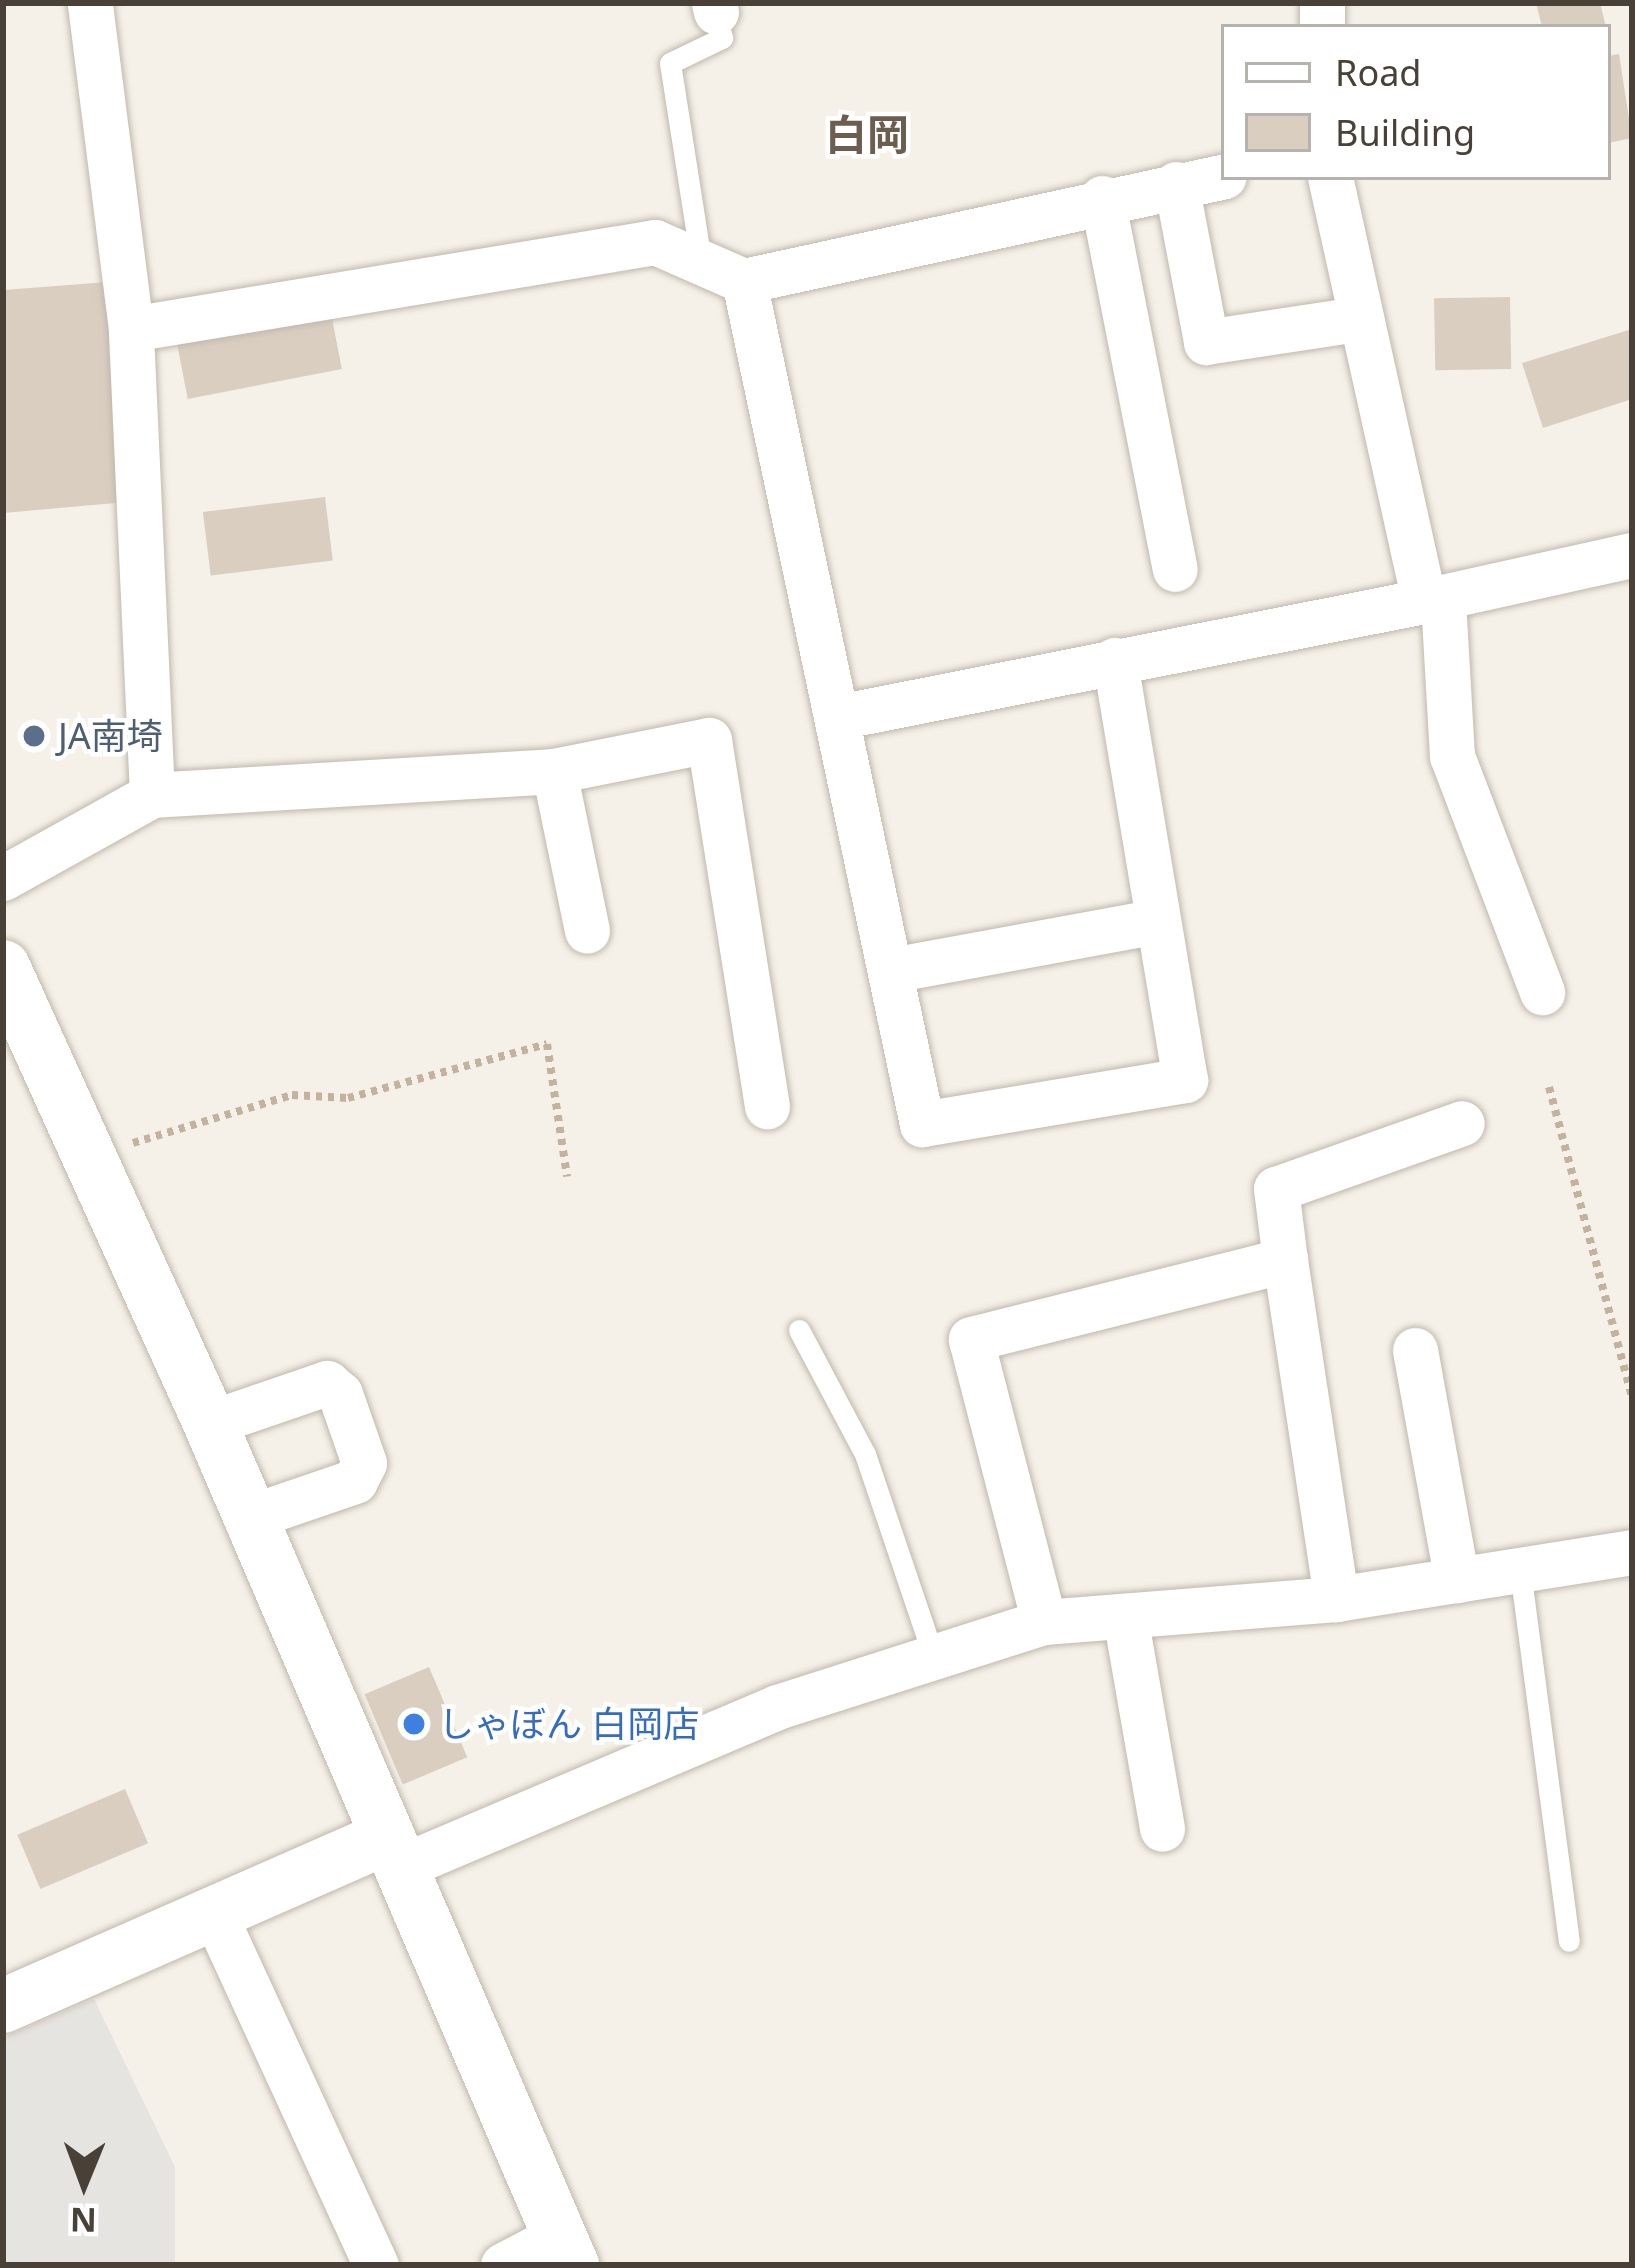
<!DOCTYPE html>
<meta charset="utf-8">
<style>
body{margin:0}
#map{position:relative;width:1635px;height:2268px;overflow:hidden;background:#f5f1e9;font-family:"Noto Sans","Noto Sans JP",sans-serif}
div>[style]{position:absolute}
.parking>*{inset:0;background:#e6e4e1}
.building>*{inset:0;background:#dacec1;transform-origin:0 0}
.path>*{height:8px;margin-top:-4px;transform-origin:0;background:repeating-linear-gradient(90deg,#c3b39c 0 6px,transparent 0 12px)}
.roads{filter:drop-shadow(0 0 3px #c1b8ab) drop-shadow(0 0 3px #c1b8ab)}
.service>*{height:21px;margin:-10.5px;padding:0 10.5px;transform-origin:10.5px;border-radius:10.5px;background:#fff}
.minor>*{height:45px;margin:-22.5px;padding:0 22.5px;transform-origin:22.5px;border-radius:22.5px;background:#fff}
.tertiary>*{height:54px;margin:-27px;padding:0 27px;transform-origin:27px;border-radius:27px;background:#fff}
.dots>*{width:33px;height:33px;translate:-50% -50%;box-sizing:border-box;border:6px solid #fff;border-radius:50%}
span{translate:-50% -50%;white-space:nowrap;text-align:center;line-height:1.15;-webkit-text-stroke:9px #fff;paint-order:stroke}
.service-label{font-size:36px;color:#4e5e75}
.left{translate:0 -50%;text-align:left}
.shop-label{font-size:36px;color:#366cbe}
.quarter-label{font-size:42px;color:#6c5e4e;font-weight:700}
.frame{position:absolute;inset:0;border:6px solid #494137;pointer-events:none}
.legend{position:absolute;left:1221px;top:24px;width:390px;height:156px;box-sizing:border-box;background:#fff;border:3px solid #b6b3af;margin:0;padding:15px 21px;list-style:none;font-size:36px;color:#494137}
.legend li{display:flex;align-items:center;gap:24px;height:60px}
.legend b{width:60px;border:3px solid #b6b3af}
.north{position:absolute;left:24px;top:2124px;width:120px;height:120px;-webkit-text-stroke:9px #fff;paint-order:stroke;rotate:181deg;font-size:33px;font-weight:700;line-height:48px;text-align:center;color:#494137}
.north::after{content:'';display:block;margin:auto;width:42px;height:54px;background:#494137;clip-path:polygon(50% 0,100% 100%,50% 72%,0 100%)}
</style>
<div id="map">
<div class="parking">
<i style="clip-path:polygon(94px 1999px,175px 2167px,175px 2265px,3px 2265px,3px 2038px)"></i>
</div>
<div class="building">
<i style="clip-path:polygon(1536px 3px,1600px 3px,1606px 27px,1542px 27px)"></i>
<i style="clip-path:polygon(1619px 54px,1632px 138px,1608px 143px,1608px 56px)"></i>
<i style="clip-path:polygon(108px 282px,127px 502px,3px 513px,3px 290px)"></i>
<i style="left:1510px;top:297px;width:72px;height:76px;rotate:89deg"></i>
<i style="left:331px;top:313px;width:57px;height:157px;rotate:79deg"></i>
<i style="clip-path:polygon(1632px 329px,1632px 399px,1543px 428px,1522px 363px)"></i>
<i style="left:325px;top:497px;width:64px;height:123px;rotate:83deg"></i>
<i style="left:429px;top:1667px;width:98px;height:70px;rotate:67deg"></i>
<i style="left:125px;top:1789px;width:59px;height:117px;rotate:67deg"></i>
</div>
<div class="path">
<i style="left:1549px;top:1087px;width:320px;rotate:75deg"></i>
<i style="left:133px;top:1143px;width:166px;rotate:-16.8deg"></i>
<i style="left:292px;top:1095px;width:56px;rotate:3.1deg"></i>
<i style="left:348px;top:1098px;width:206px;rotate:-15.2deg"></i>
<i style="left:547px;top:1044px;width:134px;rotate:81.4deg"></i>
</div>
<div class="roads">
<div class="service">
<i style="left:701px;top:261px;width:200px;rotate:-98.9deg"></i>
<i style="left:670px;top:63px;width:58px;rotate:-25.7deg"></i>
<i style="left:722px;top:38px;width:27px;rotate:-103deg"></i>
<i style="left:799px;top:1330px;width:140px;rotate:62deg"></i>
<i style="left:865px;top:1454px;width:215px;rotate:71.3deg"></i>
<i style="left:1520px;top:1570px;width:374px;rotate:82.5deg"></i>
</div>
<div class="minor">
<i style="left:714px;top:3px;width:9px;rotate:77deg"></i>
<i style="left:1322px;top:3px;width:24px;rotate:90deg"></i>
<i style="left:1330px;top:177px;width:434px;rotate:77.5deg"></i>
<i style="left:1424px;top:601px;width:213px;rotate:-12.5deg"></i>
<i style="left:1176px;top:184px;width:161px;rotate:79.2deg"></i>
<i style="left:1206px;top:342px;width:154px;rotate:-8.6deg"></i>
<i style="left:1102px;top:198px;width:378px;rotate:78.9deg"></i>
<i style="left:744px;top:281px;width:862px;rotate:78.08deg"></i>
<i style="left:922px;top:1124px;width:267px;rotate:-9.5deg"></i>
<i style="left:1185px;top:1080px;width:426px;rotate:-99.5deg"></i>
<i style="left:131px;top:329px;width:531px;rotate:-9.43deg"></i>
<i style="left:655px;top:242px;width:97px;rotate:23.7deg"></i>
<i style="left:744px;top:281px;width:491px;rotate:-12.3deg"></i>
<i style="left:1443px;top:600px;width:156px;rotate:86.7deg"></i>
<i style="left:1452px;top:756px;width:253px;rotate:69.1deg"></i>
<i style="left:838px;top:717px;width:597px;rotate:-11.2deg"></i>
<i style="left:554px;top:771px;width:163px;rotate:78.3deg"></i>
<i style="left:152px;top:795px;width:403px;rotate:-3.4deg"></i>
<i style="left:554px;top:771px;width:158px;rotate:-11.3deg"></i>
<i style="left:709px;top:740px;width:371px;rotate:81deg"></i>
<i style="left:3px;top:878px;width:171px;rotate:-29.1deg"></i>
<i style="left:152px;top:795px;width:466px;rotate:-92.6deg"></i>
<i style="left:131px;top:329px;width:329px;rotate:-97.2deg"></i>
<i style="left:891px;top:970px;width:270px;rotate:-10.4deg"></i>
<i style="left:1285px;top:1260px;width:72px;rotate:-97.2deg"></i>
<i style="left:1276px;top:1189px;width:197px;rotate:-19.5deg"></i>
<i style="left:1415px;top:1350px;width:234px;rotate:79.7deg"></i>
<i style="left:210px;top:1423px;width:124px;rotate:-18.9deg"></i>
<i style="left:327px;top:1383px;width:17px;rotate:40deg"></i>
<i style="left:340px;top:1394px;width:73px;rotate:70.8deg"></i>
<i style="left:364px;top:1463px;width:20px;rotate:117deg"></i>
<i style="left:355px;top:1481px;width:111px;rotate:161.1deg"></i>
<i style="left:1125px;top:1616px;width:216px;rotate:80.1deg"></i>
<i style="left:1044px;top:1622px;width:292px;rotate:-104.5deg"></i>
<i style="left:971px;top:1339px;width:324px;rotate:-14.1deg"></i>
<i style="left:1285px;top:1260px;width:343px;rotate:81.4deg"></i>
<i style="left:403px;top:1866px;width:406px;rotate:-23deg"></i>
<i style="left:777px;top:1707px;width:280px;rotate:-17.7deg"></i>
<i style="left:1044px;top:1622px;width:293px;rotate:-4.5deg"></i>
<i style="left:1336px;top:1599px;width:300px;rotate:-9deg"></i>
<i style="left:213px;top:1911px;width:390px;rotate:65.3deg"></i>
<i style="left:503px;top:2265px;width:63px;rotate:-27.4deg"></i>
</div>
<div class="tertiary">
<i style="left:3px;top:967px;width:501px;rotate:65.58deg"></i>
<i style="left:210px;top:1423px;width:917px;rotate:66.74deg"></i>
<i style="left:3px;top:2006px;width:420px;rotate:-23.7deg"></i>
</div>
</div>
<div class="dots">
<i style="left:34px;top:736px;background:#5c6f8a"></i>
<i style="left:414px;top:1724px;background:#3f7fe0"></i>
</div>
<div class="service-label">
<span class="left" style="left:58px;top:736px">JA南埼</span>
</div>
<div class="shop-label">
<span class="left" style="left:438px;top:1724px">しゃぼん 白岡店</span>
</div>
<div class="quarter-label">
<span style="left:867px;top:134px">白岡</span>
</div>
<div class="frame"></div>
<ul class="legend">
<li><b style="height:15px;background:#fff"></b>Road</li>
<li><b style="height:33px;background:#dacec1"></b>Building</li>
</ul>
<div class="north">N</div>
</div>
